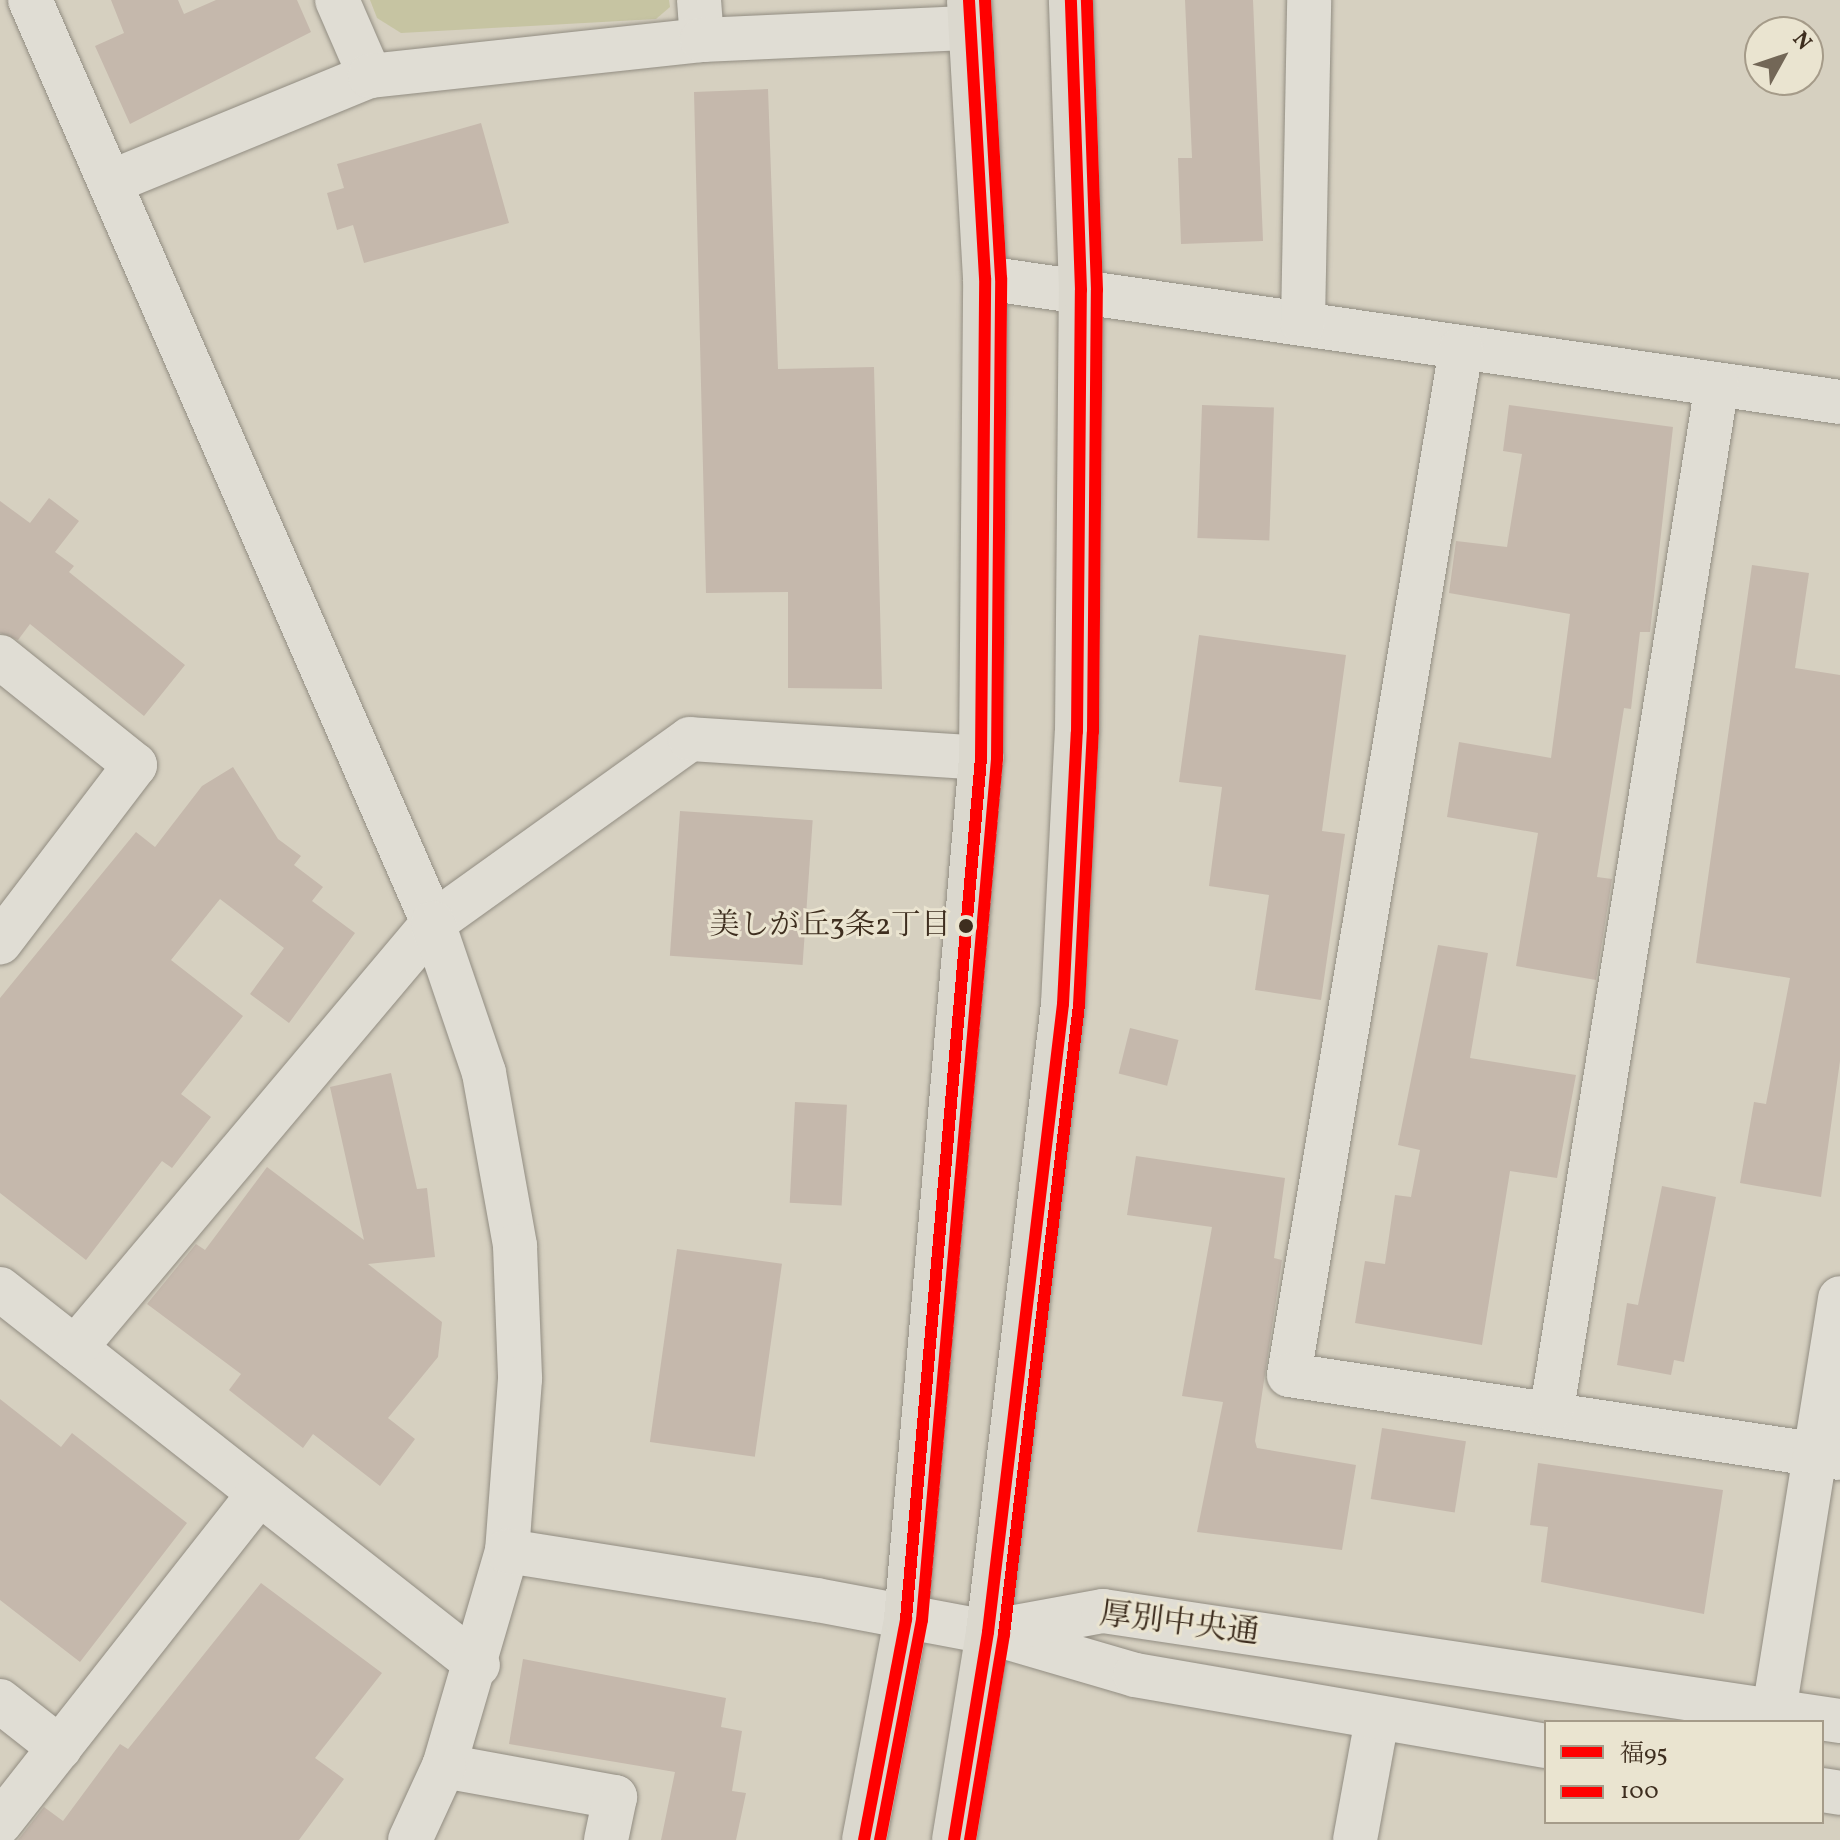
<!DOCTYPE html>
<meta charset="utf-8">
<style>
body{margin:0}
#map{position:relative;width:1840px;height:1840px;overflow:hidden;background:#d6d0c0;font-family:Vollkorn,"Noto Serif JP",serif}
div>[style]{position:absolute}
.green>*{inset:0;background:#c6c4a2}
.building>*{inset:0;background:#c5b8ac;transform-origin:0 0}
.roads{filter:drop-shadow(0 0 2px #928d82) drop-shadow(0 0 2px #928d82)}
.minor>*{height:44px;margin:-22px;padding:0 22px;transform-origin:22px;border-radius:22px;background:#e0ddd4}
.tertiary>*{height:44px;margin:-22px;padding:0 22px;transform-origin:22px;border-radius:22px;background:#e0ddd4}
.primary>*{height:44px;margin:-22px;padding:0 22px;transform-origin:22px;border-radius:22px;background:#dbd8ce}
.bus-1>*{height:12px;margin:-6px;padding:0 6px;transform-origin:6px;border-radius:6px;background:#f00}
.bus-2>*{height:12px;margin:-6px;padding:0 6px;transform-origin:6px;border-radius:6px;background:#f00}
.dots>*{width:22px;height:22px;translate:-50% -50%;box-sizing:border-box;border:4px solid #eae4d0;border-radius:50%}
span{translate:-50% -50%;white-space:nowrap;text-align:center;line-height:1.15;-webkit-text-stroke:6px #eae4d0;paint-order:stroke}
.bus-label{font-size:30px;color:#3e2e1f}
.right{translate:-100% -50%;text-align:right}
.street-label{font-size:32px;color:#3e2e1f}
.legend{position:absolute;left:1544px;top:1720px;width:280px;height:104px;box-sizing:border-box;background:#eae4d0;border:2px solid #a59b89;margin:0;padding:10px 14px;list-style:none;font-size:24px;color:#3e2e1f}
.legend li{display:flex;align-items:center;gap:16px;height:40px}
.legend b{width:40px;border:2px solid #a59b89}
.north{position:absolute;left:1744px;top:16px;width:80px;height:80px;box-sizing:border-box;background:#eae4d0;border:2px solid #a59b89;border-radius:50%;rotate:50deg;font-size:22px;font-weight:700;line-height:32px;text-align:center;color:#3e2e1f}
.north::after{content:'';display:block;margin:auto;width:28px;height:36px;background:#736757;clip-path:polygon(50% 0,100% 100%,50% 72%,0 100%)}
</style>
<div id="map">
<div class="green">
<i style="clip-path:polygon(370px 0,669px 0,670px 7px,656px 19px,401px 33px,377px 18px)"></i>
</div>
<div class="building">
<i style="clip-path:polygon(111px 0,178px 0,184px 14px,216px 0,297px 0,311px 32px,130px 124px,95px 46px,124px 33px)"></i>
<i style="clip-path:polygon(1185px 0,1253px 0,1263px 241px,1181px 244px,1178px 158px,1192px 158px)"></i>
<i style="clip-path:polygon(768px 89px,778px 369px,874px 367px,882px 689px,788px 688px,788px 592px,706px 593px,694px 92px)"></i>
<i style="clip-path:polygon(481px 123px,509px 223px,364px 263px,353px 225px,337px 230px,327px 193px,344px 188px,337px 164px)"></i>
<i style="left:1202px;top:405px;width:72px;height:133px;rotate:2deg"></i>
<i style="clip-path:polygon(1509px 405px,1673px 427px,1650px 632px,1640px 632px,1631px 709px,1624px 708px,1597px 877px,1612px 879px,1596px 980px,1516px 966px,1538px 833px,1447px 817px,1459px 742px,1551px 758px,1570px 614px,1449px 593px,1456px 541px,1507px 547px,1522px 454px,1503px 451px)"></i>
<i style="clip-path:polygon(49px 498px,79px 521px,55px 552px,74px 566px,69px 572px,185px 665px,144px 716px,30px 624px,18px 640px,0 633px,0 501px,30px 523px)"></i>
<i style="clip-path:polygon(1752px 565px,1809px 573px,1795px 668px,1840px 675px,1840px 1061px,1821px 1197px,1740px 1183px,1754px 1102px,1766px 1104px,1790px 978px,1696px 963px)"></i>
<i style="clip-path:polygon(1199px 635px,1346px 655px,1322px 831px,1345px 834px,1321px 1000px,1255px 990px,1269px 895px,1209px 886px,1222px 787px,1179px 782px)"></i>
<i style="clip-path:polygon(233px 767px,278px 839px,301px 856px,294px 865px,323px 887px,312px 901px,355px 933px,289px 1023px,250px 994px,284px 948px,220px 899px,171px 960px,243px 1016px,181px 1094px,211px 1117px,172px 1168px,162px 1161px,86px 1260px,0 1193px,0 998px,136px 832px,155px 847px,202px 786px)"></i>
<i style="left:680px;top:811px;width:133px;height:145px;rotate:4deg"></i>
<i style="clip-path:polygon(1438px 945px,1488px 953px,1470px 1058px,1576px 1075px,1557px 1178px,1510px 1171px,1482px 1345px,1355px 1323px,1365px 1261px,1385px 1264px,1395px 1195px,1411px 1197px,1420px 1150px,1398px 1145px)"></i>
<i style="left:1130px;top:1028px;width:50px;height:47px;rotate:14deg"></i>
<i style="clip-path:polygon(391px 1073px,417px 1189px,427px 1188px,435px 1257px,368px 1264px,442px 1322px,438px 1357px,388px 1418px,415px 1439px,380px 1486px,313px 1434px,303px 1448px,229px 1390px,241px 1374px,147px 1304px,196px 1244px,205px 1250px,267px 1167px,364px 1240px,330px 1087px)"></i>
<i style="left:795px;top:1102px;width:52px;height:101px;rotate:3deg"></i>
<i style="clip-path:polygon(1136px 1156px,1285px 1178px,1274px 1258px,1282px 1260px,1255px 1441px,1257px 1448px,1356px 1465px,1342px 1550px,1197px 1532px,1223px 1402px,1182px 1396px,1212px 1227px,1127px 1215px)"></i>
<i style="clip-path:polygon(1662px 1186px,1716px 1197px,1684px 1362px,1674px 1360px,1671px 1375px,1617px 1365px,1627px 1303px,1638px 1305px)"></i>
<i style="left:677px;top:1249px;width:106px;height:195px;rotate:8deg"></i>
<i style="clip-path:polygon(0 1399px,61px 1447px,72px 1433px,187px 1523px,80px 1662px,0 1600px)"></i>
<i style="left:1382px;top:1428px;width:85px;height:72px;rotate:9deg"></i>
<i style="clip-path:polygon(1538px 1463px,1723px 1490px,1704px 1614px,1541px 1582px,1548px 1527px,1530px 1525px)"></i>
<i style="clip-path:polygon(261px 1583px,382px 1673px,315px 1758px,344px 1779px,299px 1840px,18px 1840px,44px 1807px,63px 1821px,120px 1744px,128px 1749px)"></i>
<i style="clip-path:polygon(523px 1659px,726px 1698px,721px 1727px,742px 1731px,732px 1791px,746px 1793px,736px 1840px,661px 1840px,675px 1772px,509px 1744px)"></i>
</div>
<div class="roads">
<div class="minor">
<i style="left:337px;top:0;width:83px;rotate:66.5deg"></i>
<i style="left:699px;top:0;width:40px;rotate:85.7deg"></i>
<i style="left:111px;top:182px;width:280px;rotate:-22.3deg"></i>
<i style="left:370px;top:76px;width:334px;rotate:-6.2deg"></i>
<i style="left:702px;top:40px;width:269px;rotate:-2.6deg"></i>
<i style="left:985px;top:278px;width:864px;rotate:8.25deg"></i>
<i style="left:1303px;top:323px;width:323px;rotate:-88.9deg"></i>
<i style="left:1461px;top:349px;width:1040px;rotate:99.52deg"></i>
<i style="left:1289px;top:1375px;width:557px;rotate:8.57deg"></i>
<i style="left:0;top:657px;width:173px;rotate:38.7deg"></i>
<i style="left:135px;top:765px;width:223px;rotate:127.3deg"></i>
<i style="left:0;top:1289px;width:608px;rotate:38.19deg"></i>
<i style="left:75px;top:1348px;width:556px;rotate:-49.89deg"></i>
<i style="left:433px;top:923px;width:316px;rotate:-35.6deg"></i>
<i style="left:690px;top:739px;width:292px;rotate:3.7deg"></i>
<i style="left:1552px;top:1409px;width:1037px;rotate:-80.85deg"></i>
<i style="left:0;top:1701px;width:76px;rotate:38.1deg"></i>
<i style="left:1774px;top:1711px;width:418px;rotate:-80.9deg"></i>
<i style="left:444px;top:1766px;width:174px;rotate:10.3deg"></i>
<i style="left:615px;top:1797px;width:44px;rotate:101.8deg"></i>
<i style="left:0;top:1823px;width:419px;rotate:-51.8deg"></i>
<i style="left:1355px;top:1840px;width:123px;rotate:-79.7deg"></i>
</div>
<div class="tertiary">
<i style="left:30px;top:0;width:1007px;rotate:66.41deg"></i>
<i style="left:433px;top:923px;width:158px;rotate:71.2deg"></i>
<i style="left:484px;top:1073px;width:176px;rotate:79.8deg"></i>
<i style="left:515px;top:1246px;width:133px;rotate:87.8deg"></i>
<i style="left:520px;top:1379px;width:172px;rotate:94.3deg"></i>
<i style="left:507px;top:1551px;width:224px;rotate:106.3deg"></i>
<i style="left:444px;top:1766px;width:81px;rotate:114.7deg"></i>
<i style="left:507px;top:1551px;width:314px;rotate:9deg"></i>
<i style="left:817px;top:1600px;width:174px;rotate:10.6deg"></i>
<i style="left:988px;top:1632px;width:153px;rotate:16.3deg"></i>
<i style="left:1135px;top:1675px;width:417px;rotate:9.8deg"></i>
<i style="left:994px;top:1631px;width:111px;rotate:-10.4deg"></i>
<i style="left:1103px;top:1611px;width:745px;rotate:8.49deg"></i>
<i style="left:1822px;top:1790px;width:18px;rotate:9deg"></i>
</div>
<div class="primary">
<i style="left:864px;top:1840px;width:225px;rotate:-79.2deg"></i>
<i style="left:906px;top:1619px;width:864px;rotate:-85.02deg"></i>
<i style="left:981px;top:758px;width:480px;rotate:-89.5deg"></i>
<i style="left:985px;top:278px;width:278px;rotate:-93.3deg"></i>
<i style="left:954px;top:1840px;width:211px;rotate:-80.7deg"></i>
<i style="left:988px;top:1632px;width:632px;rotate:-83.19deg"></i>
<i style="left:1063px;top:1004px;width:272px;rotate:-87.1deg"></i>
<i style="left:1077px;top:732px;width:442px;rotate:-89.5deg"></i>
<i style="left:1081px;top:290px;width:290px;rotate:-92deg"></i>
</div>
</div>
<div class="bus-1">
<i style="left:864px;top:1840px;width:225px;rotate:-79.2deg"></i>
<i style="left:906px;top:1619px;width:864px;rotate:-85.02deg"></i>
<i style="left:981px;top:758px;width:480px;rotate:-89.5deg"></i>
<i style="left:985px;top:278px;width:278px;rotate:-93.3deg"></i>
<i style="left:954px;top:1840px;width:211px;rotate:-80.7deg"></i>
<i style="left:988px;top:1632px;width:632px;rotate:-83.19deg"></i>
<i style="left:1063px;top:1004px;width:272px;rotate:-87.1deg"></i>
<i style="left:1077px;top:732px;width:442px;rotate:-89.5deg"></i>
<i style="left:1081px;top:290px;width:290px;rotate:-92deg"></i>
</div>
<div class="bus-2">
<i style="left:880px;top:1840px;width:224px;rotate:-79.2deg"></i>
<i style="left:922px;top:1620px;width:864px;rotate:-85.02deg"></i>
<i style="left:997px;top:759px;width:481px;rotate:-89.5deg"></i>
<i style="left:1001px;top:278px;width:278px;rotate:-93.3deg"></i>
<i style="left:970px;top:1840px;width:209px;rotate:-80.6deg"></i>
<i style="left:1004px;top:1634px;width:633px;rotate:-83.2deg"></i>
<i style="left:1079px;top:1005px;width:273px;rotate:-87.1deg"></i>
<i style="left:1093px;top:732px;width:442px;rotate:-89.5deg"></i>
<i style="left:1097px;top:290px;width:290px;rotate:-92deg"></i>
</div>
<div class="dots">
<i style="left:966px;top:926px;background:#3e2e1f"></i>
</div>
<div class="bus-label">
<span class="right" style="left:951px;top:926px">美しが丘3条2丁目</span>
</div>
<div class="street-label">
<span style="left:1179px;top:1625px;rotate:7deg">厚別中央通</span>
</div>
<ul class="legend">
<li><b style="height:10px;background:#f00"></b>福95</li>
<li><b style="height:10px;background:#f00"></b>100</li>
</ul>
<div class="north">N</div>
</div>
